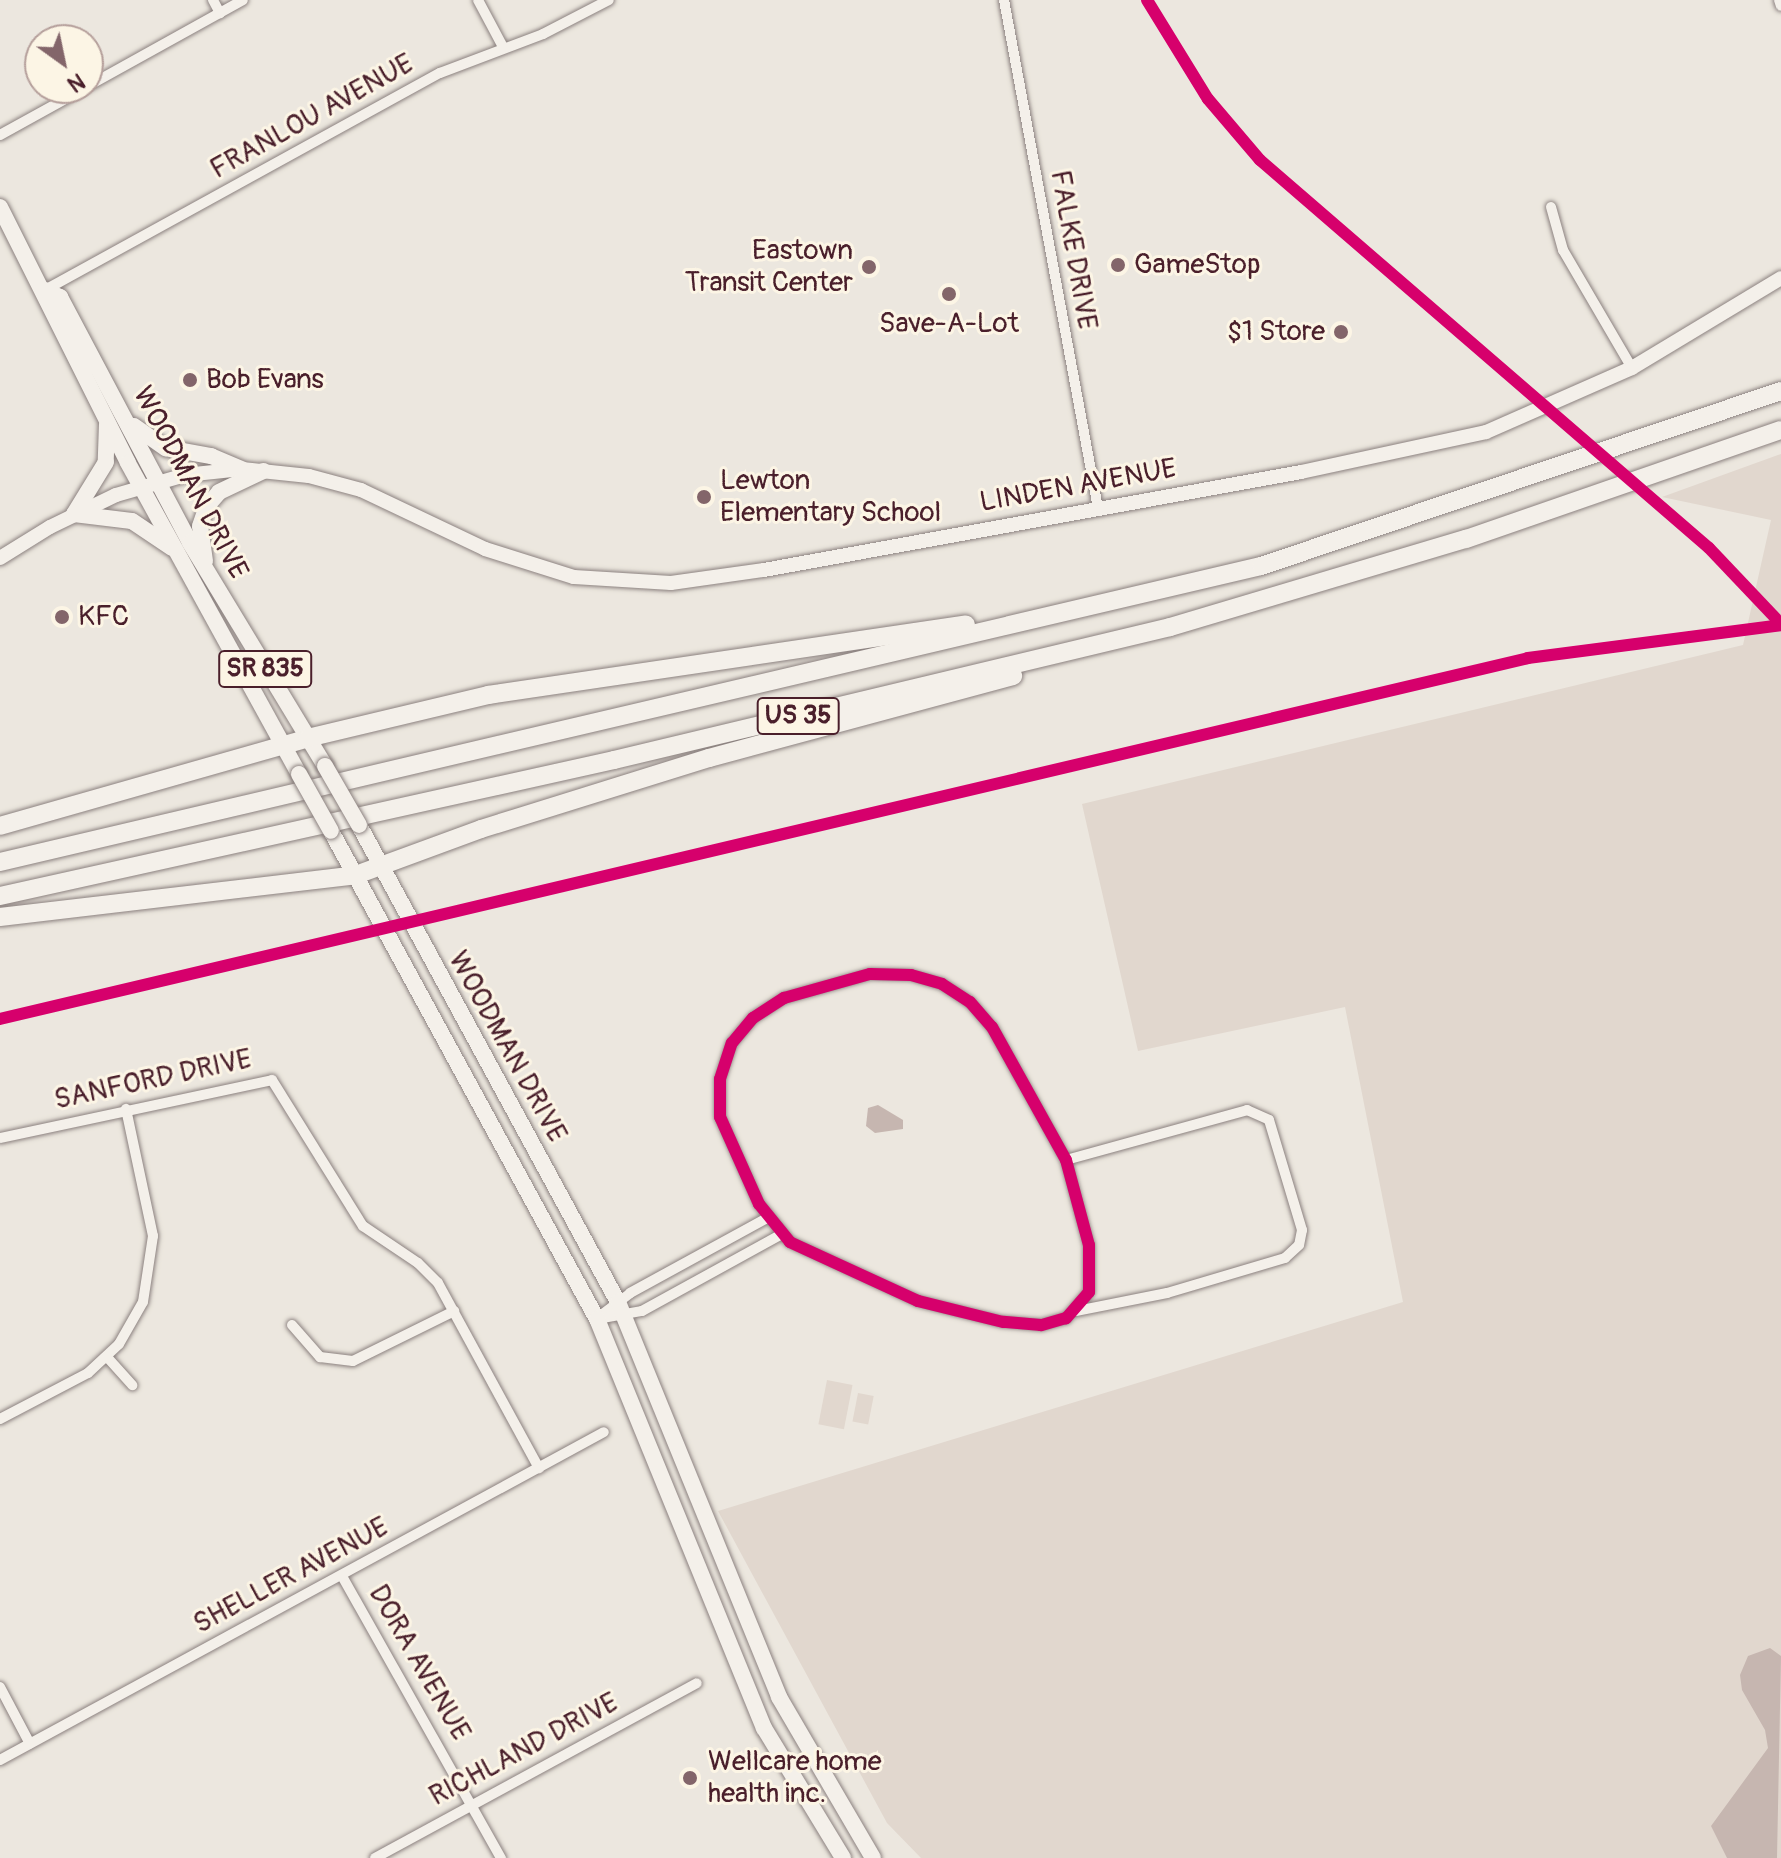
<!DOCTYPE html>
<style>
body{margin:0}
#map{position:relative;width:1781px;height:1858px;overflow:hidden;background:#ece7df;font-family:Pangolin,sans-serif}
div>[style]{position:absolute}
.green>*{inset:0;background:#e1d7ce;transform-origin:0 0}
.water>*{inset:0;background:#c6b6b0}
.roads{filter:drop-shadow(0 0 2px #8b817f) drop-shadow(0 0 2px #8b817f)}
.street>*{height:10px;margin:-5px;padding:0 5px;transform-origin:5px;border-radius:5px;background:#f4f0ea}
.secondary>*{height:14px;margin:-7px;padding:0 7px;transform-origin:7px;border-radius:7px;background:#f4f0ea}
.primary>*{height:16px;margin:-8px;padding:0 8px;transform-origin:8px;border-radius:8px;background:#f4f0ea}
.highway>*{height:18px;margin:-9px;padding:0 9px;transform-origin:9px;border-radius:9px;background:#f4f0ea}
.bridges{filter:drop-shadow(0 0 2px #8b817f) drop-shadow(0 0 2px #8b817f)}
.primary-bridge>*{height:16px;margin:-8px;padding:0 8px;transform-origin:8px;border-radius:8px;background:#f4f0ea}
.cycleway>*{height:12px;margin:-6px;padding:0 6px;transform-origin:6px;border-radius:6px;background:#d6006c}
.dots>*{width:22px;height:22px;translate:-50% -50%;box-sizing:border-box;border:4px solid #fcf5e5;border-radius:50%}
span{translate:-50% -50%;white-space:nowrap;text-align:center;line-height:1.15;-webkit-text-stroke:6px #fcf5e5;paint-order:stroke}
.shield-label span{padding:2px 6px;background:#fcf5e5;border:2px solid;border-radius:6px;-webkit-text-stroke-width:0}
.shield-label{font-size:26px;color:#4a1f2b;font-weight:700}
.street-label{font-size:28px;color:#4a1f2b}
.poi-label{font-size:28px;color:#4a1f2b}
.right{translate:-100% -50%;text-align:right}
.left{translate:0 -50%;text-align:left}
.north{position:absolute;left:24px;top:24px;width:80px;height:80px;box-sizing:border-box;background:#fcf5e5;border:2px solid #b59f9b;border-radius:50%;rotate:147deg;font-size:22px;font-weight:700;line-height:32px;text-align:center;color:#4a1f2b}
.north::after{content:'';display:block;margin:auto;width:28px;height:36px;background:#83656a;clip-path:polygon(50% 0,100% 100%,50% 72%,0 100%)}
</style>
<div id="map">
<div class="green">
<i style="clip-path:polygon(1781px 454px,1781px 1858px,921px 1858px,887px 1823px,718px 1511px,1403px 1302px,1345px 1007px,1138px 1051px,1082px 804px,1743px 645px,1771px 520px,1662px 497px)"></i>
<i style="left:827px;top:1380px;width:26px;height:45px;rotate:11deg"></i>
<i style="left:858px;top:1393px;width:16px;height:29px;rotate:11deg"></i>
</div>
<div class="water">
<i style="clip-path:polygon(878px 1105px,903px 1120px,903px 1129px,875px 1133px,866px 1126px,868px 1108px)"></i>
<i style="clip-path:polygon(1770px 1648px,1781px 1656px,1777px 1858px,1727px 1858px,1711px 1826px,1768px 1748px,1765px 1730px,1742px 1690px,1740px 1675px,1748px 1656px)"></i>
</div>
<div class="roads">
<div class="street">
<i style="left:213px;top:0;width:15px;rotate:62deg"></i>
<i style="left:478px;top:0;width:53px;rotate:62deg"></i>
<i style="left:1004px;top:0;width:517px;rotate:79.52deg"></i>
<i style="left:1779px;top:0;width:6px;rotate:72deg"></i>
<i style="left:88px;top:86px;width:177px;rotate:-29deg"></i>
<i style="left:0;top:135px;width:97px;rotate:-28.9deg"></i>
<i style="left:1551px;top:207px;width:45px;rotate:74.4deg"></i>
<i style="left:1563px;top:250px;width:137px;rotate:59.7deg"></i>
<i style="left:45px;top:290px;width:451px;rotate:-28.8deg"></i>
<i style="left:440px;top:73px;width:110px;rotate:-20.7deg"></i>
<i style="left:543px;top:34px;width:74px;rotate:-27.3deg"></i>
<i style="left:870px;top:974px;width:41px;rotate:1.4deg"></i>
<i style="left:911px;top:975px;width:32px;rotate:16deg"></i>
<i style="left:942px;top:984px;width:33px;rotate:33deg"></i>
<i style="left:970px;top:1002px;width:33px;rotate:49deg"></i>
<i style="left:992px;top:1027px;width:152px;rotate:60.9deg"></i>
<i style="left:1066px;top:1160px;width:88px;rotate:74.9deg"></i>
<i style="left:1089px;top:1245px;width:47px;rotate:90deg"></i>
<i style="left:1089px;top:1292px;width:35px;rotate:131deg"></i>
<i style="left:1066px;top:1318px;width:26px;rotate:164deg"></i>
<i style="left:1041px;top:1325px;width:38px;rotate:-175deg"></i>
<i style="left:1003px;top:1322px;width:88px;rotate:-166.1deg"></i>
<i style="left:918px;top:1301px;width:141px;rotate:-155.3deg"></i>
<i style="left:790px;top:1242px;width:49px;rotate:-129.2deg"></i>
<i style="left:759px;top:1204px;width:95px;rotate:-114.1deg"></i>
<i style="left:720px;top:1117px;width:38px;rotate:-90deg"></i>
<i style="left:720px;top:1079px;width:38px;rotate:-72deg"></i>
<i style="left:732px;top:1043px;width:33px;rotate:-50deg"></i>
<i style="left:753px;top:1018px;width:37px;rotate:-33deg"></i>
<i style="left:784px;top:998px;width:89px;rotate:-15.6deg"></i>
<i style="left:0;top:1138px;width:278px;rotate:-12deg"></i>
<i style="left:272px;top:1080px;width:172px;rotate:58.1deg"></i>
<i style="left:363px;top:1226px;width:66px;rotate:33.9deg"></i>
<i style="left:418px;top:1263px;width:28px;rotate:45deg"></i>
<i style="left:438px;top:1283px;width:211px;rotate:61.4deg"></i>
<i style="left:1066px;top:1160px;width:188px;rotate:-15.4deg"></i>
<i style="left:1247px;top:1110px;width:24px;rotate:24deg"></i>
<i style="left:1269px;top:1120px;width:115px;rotate:73.3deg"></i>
<i style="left:1302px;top:1230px;width:15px;rotate:101deg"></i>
<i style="left:1299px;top:1245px;width:19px;rotate:137deg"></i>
<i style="left:1285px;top:1258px;width:123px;rotate:163.5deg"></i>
<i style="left:1167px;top:1293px;width:93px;rotate:168.8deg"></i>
<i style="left:600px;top:1316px;width:38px;rotate:-37deg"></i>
<i style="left:630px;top:1293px;width:156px;rotate:-28.7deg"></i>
<i style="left:597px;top:1319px;width:46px;rotate:-10.1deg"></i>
<i style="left:642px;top:1311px;width:160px;rotate:-28.8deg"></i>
<i style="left:292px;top:1325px;width:43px;rotate:48.8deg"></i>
<i style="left:320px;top:1357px;width:33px;rotate:7deg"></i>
<i style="left:353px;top:1361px;width:113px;rotate:-26.3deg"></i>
<i style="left:107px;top:1357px;width:38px;rotate:48deg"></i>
<i style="left:0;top:1419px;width:99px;rotate:-27.6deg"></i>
<i style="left:88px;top:1373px;width:42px;rotate:-43.1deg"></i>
<i style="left:119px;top:1344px;width:48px;rotate:-60.3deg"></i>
<i style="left:143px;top:1302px;width:67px;rotate:-81.4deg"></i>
<i style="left:153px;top:1236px;width:130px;rotate:-102deg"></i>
<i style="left:342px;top:1576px;width:324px;rotate:60.6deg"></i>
<i style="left:0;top:1687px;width:64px;rotate:62.2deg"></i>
<i style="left:0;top:1760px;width:687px;rotate:-28.5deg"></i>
<i style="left:375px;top:1858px;width:366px;rotate:-28.5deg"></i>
</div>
<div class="secondary">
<i style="left:0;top:558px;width:59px;rotate:-31.8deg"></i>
<i style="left:50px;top:527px;width:73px;rotate:-25.9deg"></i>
<i style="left:116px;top:495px;width:72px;rotate:-16.2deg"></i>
<i style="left:185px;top:475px;width:57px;rotate:-6deg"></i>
<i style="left:242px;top:469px;width:67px;rotate:6deg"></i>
<i style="left:309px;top:476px;width:54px;rotate:15.1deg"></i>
<i style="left:361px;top:490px;width:137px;rotate:25.4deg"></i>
<i style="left:485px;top:549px;width:93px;rotate:17.5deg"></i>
<i style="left:574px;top:577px;width:97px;rotate:3.5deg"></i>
<i style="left:671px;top:583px;width:94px;rotate:-8deg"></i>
<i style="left:764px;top:570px;width:546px;rotate:-10.34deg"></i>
<i style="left:1301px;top:472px;width:189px;rotate:-12.2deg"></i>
<i style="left:1486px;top:432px;width:159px;rotate:-23.7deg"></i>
<i style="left:1632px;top:368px;width:174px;rotate:-31.1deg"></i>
</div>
<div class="primary">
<i style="left:0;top:207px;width:286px;rotate:63.4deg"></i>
<i style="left:128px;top:463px;width:355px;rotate:61.2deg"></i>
<i style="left:45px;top:290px;width:17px;rotate:25deg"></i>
<i style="left:60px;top:297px;width:278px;rotate:62.1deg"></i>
<i style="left:190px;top:543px;width:261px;rotate:58.8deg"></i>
<i style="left:107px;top:424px;width:38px;rotate:92deg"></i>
<i style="left:106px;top:462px;width:61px;rotate:121.6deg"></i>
<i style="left:74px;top:514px;width:58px;rotate:6.9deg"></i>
<i style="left:132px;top:521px;width:48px;rotate:34deg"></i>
<i style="left:134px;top:426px;width:39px;rotate:35deg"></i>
<i style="left:166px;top:448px;width:46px;rotate:10.1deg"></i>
<i style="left:211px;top:456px;width:34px;rotate:23deg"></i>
<i style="left:205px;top:561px;width:35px;rotate:-98deg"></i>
<i style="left:200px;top:526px;width:21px;rotate:-71deg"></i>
<i style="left:207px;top:506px;width:18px;rotate:-49deg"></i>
<i style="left:219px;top:492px;width:49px;rotate:-25.5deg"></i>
<i style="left:359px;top:825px;width:543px;rotate:61.5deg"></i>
<i style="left:618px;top:1302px;width:427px;rotate:67.8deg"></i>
<i style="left:779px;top:1697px;width:186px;rotate:59.7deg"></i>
<i style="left:331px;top:831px;width:556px;rotate:61.41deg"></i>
<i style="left:597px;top:1319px;width:442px;rotate:67.8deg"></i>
<i style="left:764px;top:1728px;width:152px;rotate:58.7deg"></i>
</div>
<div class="highway">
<i style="left:0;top:826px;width:320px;rotate:-15.9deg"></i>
<i style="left:308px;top:738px;width:185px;rotate:-13.4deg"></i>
<i style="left:488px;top:695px;width:483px;rotate:-8.4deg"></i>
<i style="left:0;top:862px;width:1295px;rotate:-13.21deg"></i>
<i style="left:1261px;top:566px;width:549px;rotate:-18.6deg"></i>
<i style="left:0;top:896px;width:629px;rotate:-12.49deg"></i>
<i style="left:614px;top:760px;width:572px;rotate:-13.45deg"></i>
<i style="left:1170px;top:627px;width:309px;rotate:-16.6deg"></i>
<i style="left:1466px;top:539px;width:333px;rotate:-19.1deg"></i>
<i style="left:0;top:917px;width:358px;rotate:-6.7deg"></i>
<i style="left:356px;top:875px;width:133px;rotate:-20.2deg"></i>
<i style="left:481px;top:829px;width:239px;rotate:-17.3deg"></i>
<i style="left:709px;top:758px;width:315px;rotate:-15.1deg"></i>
</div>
</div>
<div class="bridges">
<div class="primary-bridge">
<i style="left:325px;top:766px;width:68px;rotate:60deg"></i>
<i style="left:299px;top:774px;width:65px;rotate:60.7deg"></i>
</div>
</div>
<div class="cycleway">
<i style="left:1147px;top:0;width:116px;rotate:58.4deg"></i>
<i style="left:1208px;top:99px;width:80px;rotate:49.6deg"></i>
<i style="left:1260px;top:160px;width:593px;rotate:40.83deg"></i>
<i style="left:1709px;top:548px;width:105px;rotate:46.5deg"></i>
<i style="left:870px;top:974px;width:41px;rotate:1.4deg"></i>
<i style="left:911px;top:975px;width:32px;rotate:16deg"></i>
<i style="left:942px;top:984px;width:33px;rotate:33deg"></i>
<i style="left:970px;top:1002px;width:33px;rotate:49deg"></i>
<i style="left:992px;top:1027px;width:152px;rotate:60.9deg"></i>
<i style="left:1066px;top:1160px;width:88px;rotate:74.9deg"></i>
<i style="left:1089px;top:1245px;width:47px;rotate:90deg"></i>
<i style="left:1089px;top:1292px;width:35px;rotate:131deg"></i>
<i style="left:1066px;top:1318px;width:26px;rotate:164deg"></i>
<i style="left:1041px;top:1325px;width:38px;rotate:-175deg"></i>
<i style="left:1003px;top:1322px;width:88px;rotate:-166.1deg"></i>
<i style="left:918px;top:1301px;width:141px;rotate:-155.3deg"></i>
<i style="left:790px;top:1242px;width:49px;rotate:-129.2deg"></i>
<i style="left:759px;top:1204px;width:95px;rotate:-114.1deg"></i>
<i style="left:720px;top:1117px;width:38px;rotate:-90deg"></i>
<i style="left:720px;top:1079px;width:38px;rotate:-72deg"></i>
<i style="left:732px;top:1043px;width:33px;rotate:-50deg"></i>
<i style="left:753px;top:1018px;width:37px;rotate:-33deg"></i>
<i style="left:784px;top:998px;width:89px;rotate:-15.6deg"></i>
<i style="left:0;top:1019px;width:1570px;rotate:-13.29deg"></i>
<i style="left:1528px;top:658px;width:255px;rotate:-7.4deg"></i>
</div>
<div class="dots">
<i style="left:1118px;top:265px;background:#83656a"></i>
<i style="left:869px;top:267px;background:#83656a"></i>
<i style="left:949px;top:294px;background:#83656a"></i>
<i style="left:1341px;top:332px;background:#83656a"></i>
<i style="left:190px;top:380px;background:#83656a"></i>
<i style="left:704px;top:497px;background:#83656a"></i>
<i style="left:62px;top:617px;background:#83656a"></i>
<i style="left:690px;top:1778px;background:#83656a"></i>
</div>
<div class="shield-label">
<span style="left:265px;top:669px">SR 835</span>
<span style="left:798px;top:716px">US 35</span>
</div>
<div class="street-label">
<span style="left:312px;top:117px;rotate:-29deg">FRANLOU AVENUE</span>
<span style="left:1073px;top:250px;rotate:80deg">FALKE DRIVE</span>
<span style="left:190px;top:483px;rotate:62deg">WOODMAN DRIVE</span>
<span style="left:1078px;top:486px;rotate:-10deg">LINDEN AVENUE</span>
<span style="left:507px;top:1047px;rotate:61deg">WOODMAN DRIVE</span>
<span style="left:153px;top:1080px;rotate:-12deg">SANFORD DRIVE</span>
<span style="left:291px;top:1576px;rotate:-28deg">SHELLER AVENUE</span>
<span style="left:419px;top:1663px;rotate:60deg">DORA AVENUE</span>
<span style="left:524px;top:1750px;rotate:-28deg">RICHLAND DRIVE</span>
</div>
<div class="poi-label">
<span class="right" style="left:853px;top:267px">Eastown<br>Transit Center</span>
<span class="left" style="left:1134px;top:265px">GameStop</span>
<span style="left:949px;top:324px">Save-A-Lot</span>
<span class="right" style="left:1325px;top:332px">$1 Store</span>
<span class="left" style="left:206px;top:380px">Bob Evans</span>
<span class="left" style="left:720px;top:497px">Lewton<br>Elementary School</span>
<span class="left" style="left:78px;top:617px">KFC</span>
<span class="left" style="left:708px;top:1778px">Wellcare home<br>health inc.</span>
</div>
<div class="north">N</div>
</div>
